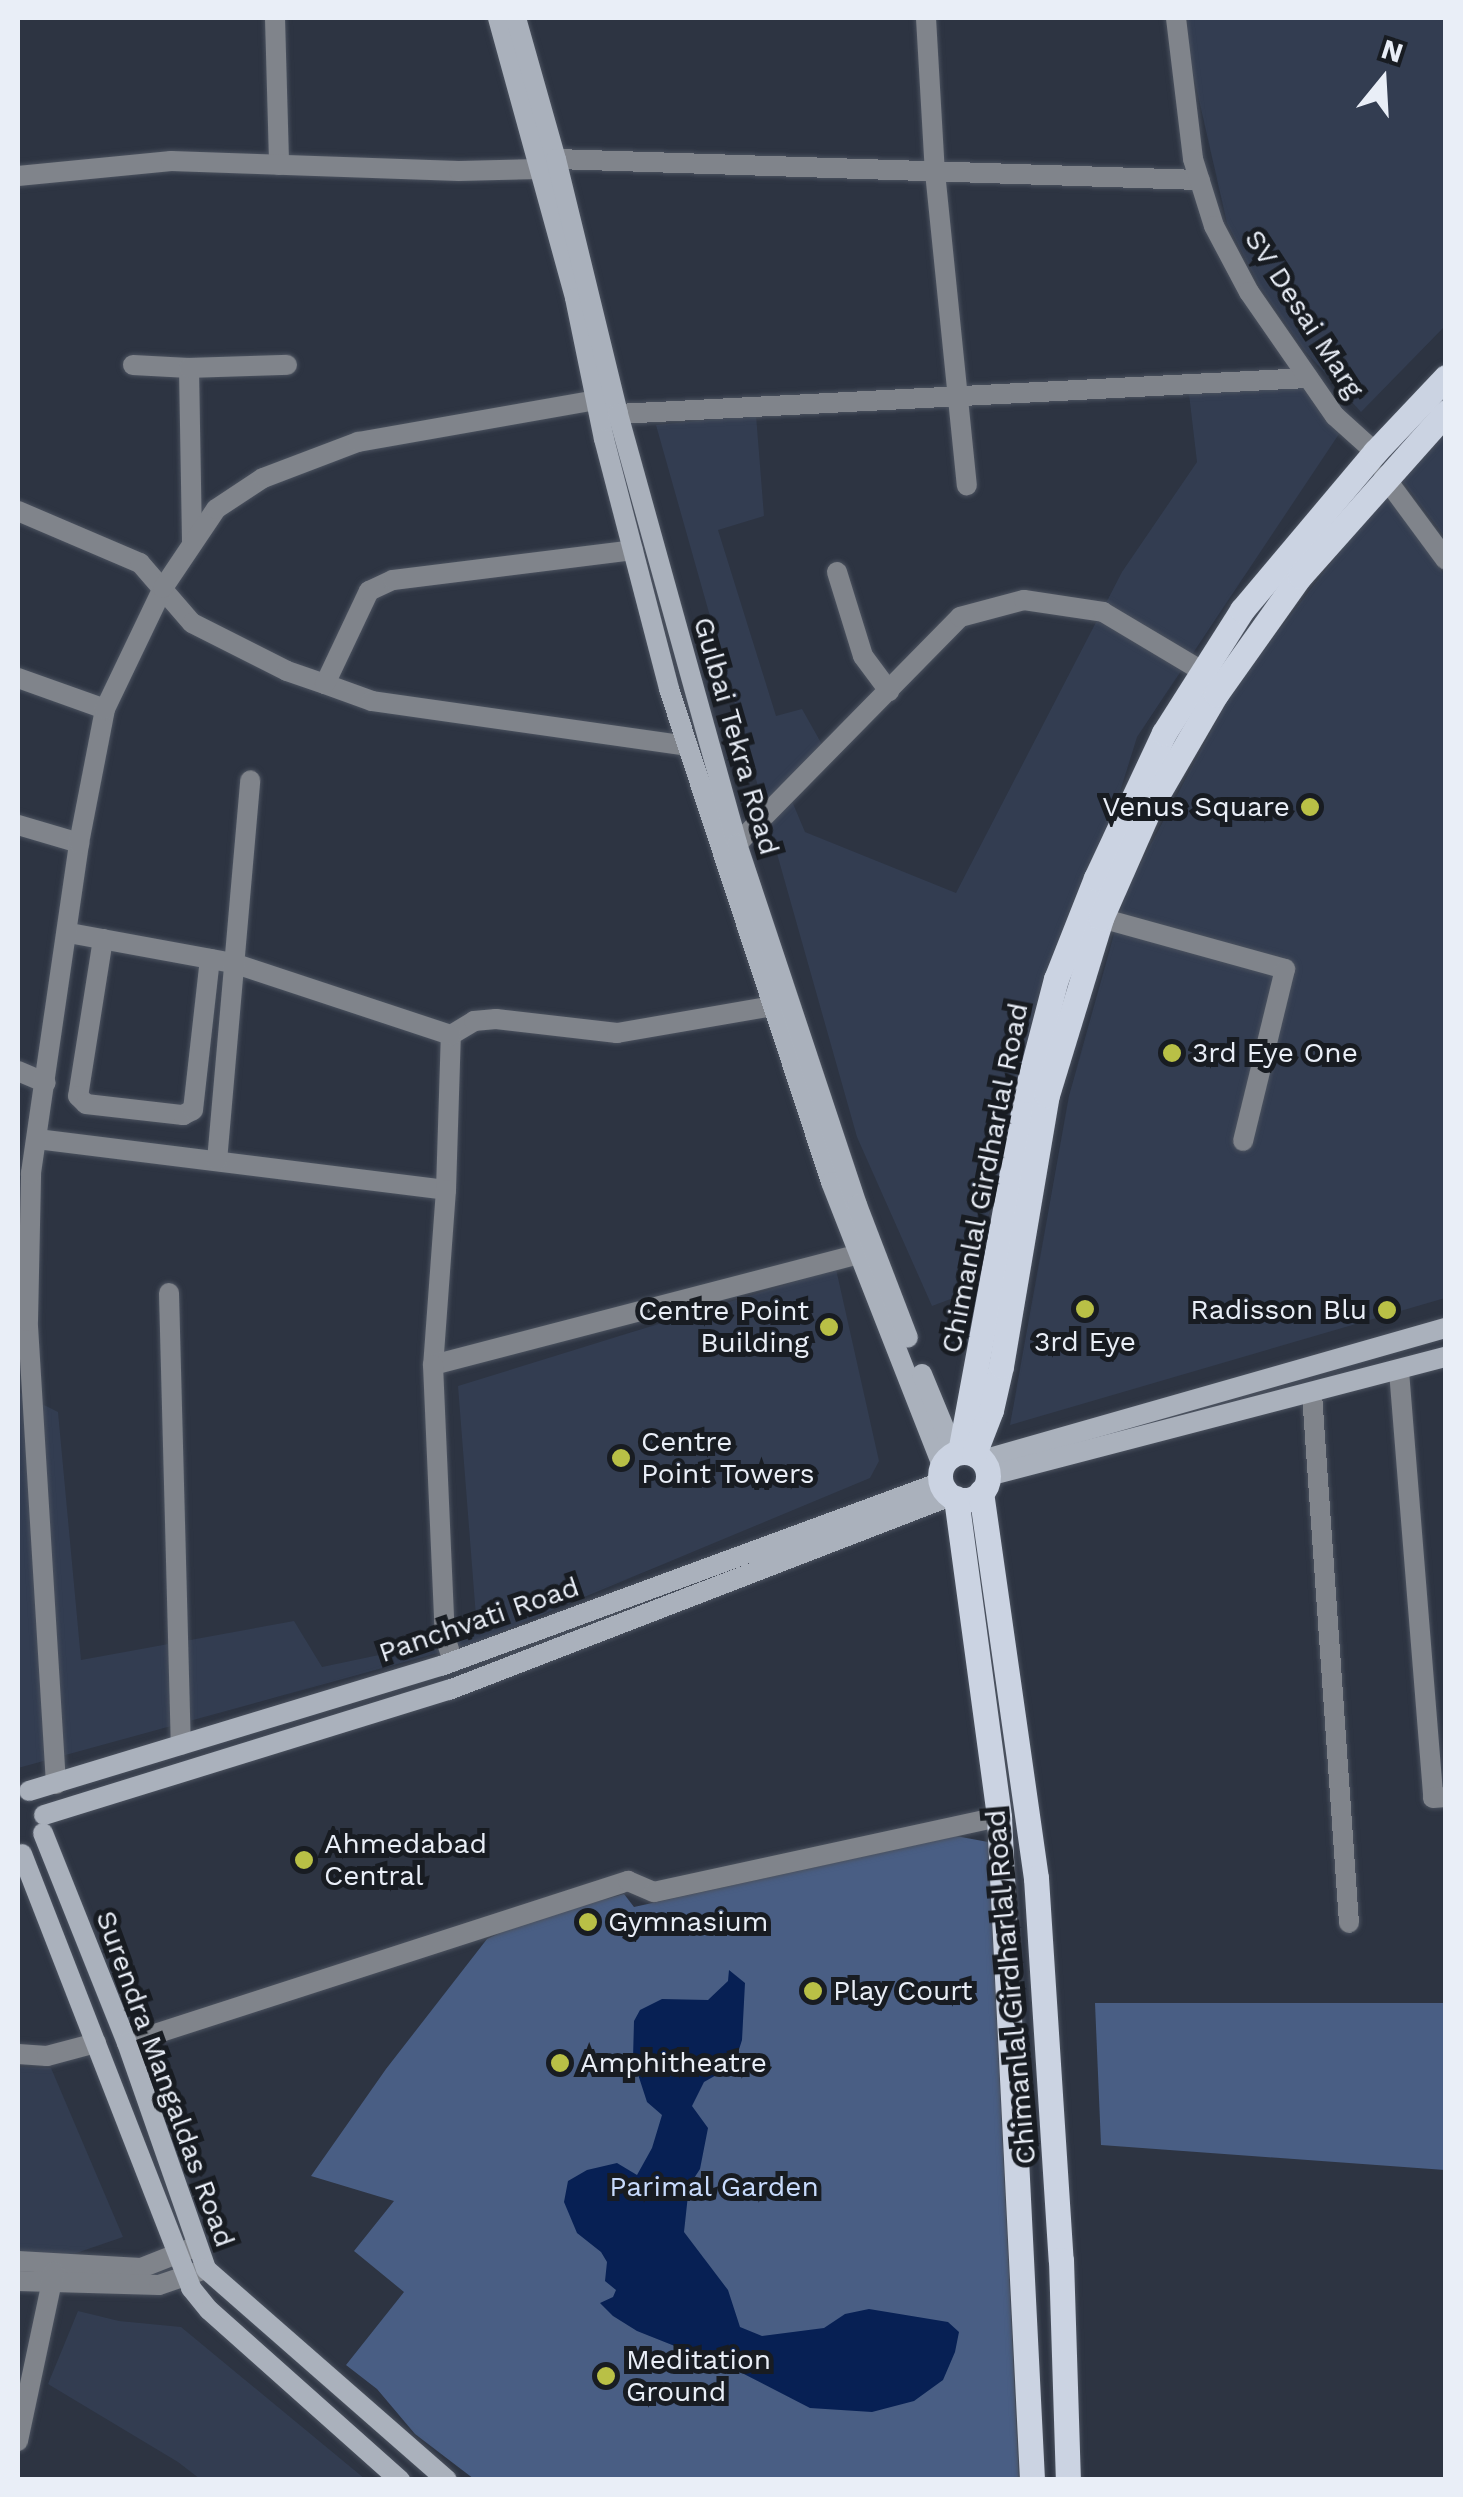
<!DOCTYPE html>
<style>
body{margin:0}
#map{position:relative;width:1463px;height:2497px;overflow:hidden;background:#2d3442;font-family:"Work Sans",sans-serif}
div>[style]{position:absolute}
.built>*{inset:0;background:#333d51}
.green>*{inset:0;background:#495e84}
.water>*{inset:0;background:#072054}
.roads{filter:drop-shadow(0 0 2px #4b525f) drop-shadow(0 0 2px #4b525f)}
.minor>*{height:20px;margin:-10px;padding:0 10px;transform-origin:10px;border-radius:10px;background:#80848b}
.tertiary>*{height:20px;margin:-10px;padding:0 10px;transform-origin:10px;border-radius:10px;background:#80848b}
.secondary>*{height:20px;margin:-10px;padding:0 10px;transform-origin:10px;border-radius:10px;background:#aab1bc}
.primary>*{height:25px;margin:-12.5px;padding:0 12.5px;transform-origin:12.5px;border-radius:12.5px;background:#cbd3e2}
.primary>.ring{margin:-12.5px;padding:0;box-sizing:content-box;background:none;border:25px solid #cbd3e2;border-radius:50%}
.dots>*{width:28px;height:28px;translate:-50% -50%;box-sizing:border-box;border:5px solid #181c22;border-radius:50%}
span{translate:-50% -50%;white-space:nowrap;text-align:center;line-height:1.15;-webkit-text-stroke:10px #181c22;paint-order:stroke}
.street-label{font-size:28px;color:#e9eef7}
.poi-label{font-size:28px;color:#e9eef7}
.right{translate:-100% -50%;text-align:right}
.left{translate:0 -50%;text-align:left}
.park-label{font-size:28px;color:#c8dbfd}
.frame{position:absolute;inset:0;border:20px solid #e9eef7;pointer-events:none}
.north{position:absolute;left:1333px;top:30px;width:100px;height:100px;-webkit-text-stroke:8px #181c22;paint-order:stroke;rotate:18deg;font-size:28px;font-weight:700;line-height:40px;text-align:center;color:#e9eef7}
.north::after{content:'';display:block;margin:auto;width:35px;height:45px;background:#e9eef7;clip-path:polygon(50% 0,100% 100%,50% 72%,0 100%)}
</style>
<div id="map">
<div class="built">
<i style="clip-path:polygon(1187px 18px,1445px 18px,1445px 326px,1361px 412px,1305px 351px,1259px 285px,1227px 223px,1190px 60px)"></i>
<i style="clip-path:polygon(1304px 382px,1341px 431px,1137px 737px,964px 1294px,932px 1306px,857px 1137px,656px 425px,756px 415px,764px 516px,718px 530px,776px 716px,802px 709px,824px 748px,786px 787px,805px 832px,956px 893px,1122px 572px,1197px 462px,1189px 394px)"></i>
<i style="clip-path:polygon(1445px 434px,1445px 537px,1402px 480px)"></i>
<i style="clip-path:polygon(1385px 493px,1445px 576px,1445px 1298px,1010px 1425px,1069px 1096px,1126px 891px,1233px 690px)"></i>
<i style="clip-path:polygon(836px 1269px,879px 1461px,870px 1478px,474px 1643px,18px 1768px,18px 1392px,58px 1412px,81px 1660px,294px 1621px,322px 1667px,436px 1643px,476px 1617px,458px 1386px)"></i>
<i style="clip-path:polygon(18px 2067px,51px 2068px,123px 2237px,56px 2260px,18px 2258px)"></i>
<i style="clip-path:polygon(78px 2311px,119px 2321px,181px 2327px,365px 2479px,200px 2479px,178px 2462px,48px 2384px)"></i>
</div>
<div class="green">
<i style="clip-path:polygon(956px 1836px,988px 1842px,1019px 2479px,474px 2479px,415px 2434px,377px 2389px,346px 2365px,404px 2292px,354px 2251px,394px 2201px,311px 2176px,386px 2069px,487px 1939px,523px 1922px,624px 1894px,634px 1907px)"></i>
<i style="clip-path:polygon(1095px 2003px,1445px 2003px,1445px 2170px,1101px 2145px)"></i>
</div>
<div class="water">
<i style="clip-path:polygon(729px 1970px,745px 1983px,742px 2040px,734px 2065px,704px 2082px,692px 2106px,708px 2128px,700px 2169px,689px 2186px,684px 2232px,728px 2290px,740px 2327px,762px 2336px,824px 2328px,845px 2314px,869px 2309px,948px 2322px,959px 2332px,955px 2352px,943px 2380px,914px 2401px,872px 2412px,810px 2408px,740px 2372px,637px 2331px,613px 2316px,600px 2303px,613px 2297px,616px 2290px,605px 2281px,607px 2262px,601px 2252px,577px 2233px,564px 2202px,568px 2181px,587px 2170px,617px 2163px,637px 2175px,652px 2148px,662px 2115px,647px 2102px,633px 2059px,634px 2021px,640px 2010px,662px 1999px,708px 2000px,728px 1981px)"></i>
</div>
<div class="roads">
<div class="minor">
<i style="left:275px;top:18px;width:147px;rotate:88.4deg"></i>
<i style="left:926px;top:18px;width:154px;rotate:86.7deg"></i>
<i style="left:935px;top:172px;width:315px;rotate:84.2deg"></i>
<i style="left:556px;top:159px;width:644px;rotate:1.87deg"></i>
<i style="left:18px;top:176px;width:154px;rotate:-5.6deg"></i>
<i style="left:171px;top:161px;width:288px;rotate:2deg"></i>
<i style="left:459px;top:171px;width:81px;rotate:-1.4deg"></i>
<i style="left:133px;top:365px;width:56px;rotate:3.1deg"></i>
<i style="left:189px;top:368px;width:176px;rotate:89deg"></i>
<i style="left:189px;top:368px;width:98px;rotate:-1.8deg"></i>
<i style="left:618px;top:414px;width:691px;rotate:-2.99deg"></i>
<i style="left:18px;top:511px;width:133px;rotate:23.1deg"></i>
<i style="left:140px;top:563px;width:79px;rotate:49.1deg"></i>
<i style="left:192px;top:623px;width:106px;rotate:26.8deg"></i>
<i style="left:287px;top:671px;width:40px;rotate:18.9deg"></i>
<i style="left:325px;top:684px;width:50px;rotate:19.9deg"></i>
<i style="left:372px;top:701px;width:319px;rotate:8.1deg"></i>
<i style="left:837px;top:572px;width:88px;rotate:72.8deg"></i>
<i style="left:863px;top:656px;width:44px;rotate:53.4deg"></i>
<i style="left:18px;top:678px;width:92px;rotate:19.6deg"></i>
<i style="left:325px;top:684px;width:103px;rotate:-64.7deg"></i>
<i style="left:369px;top:591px;width:26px;rotate:-25deg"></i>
<i style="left:393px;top:580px;width:242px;rotate:-7.1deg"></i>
<i style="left:18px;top:825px;width:64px;rotate:16.4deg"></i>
<i style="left:737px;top:844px;width:318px;rotate:-45.5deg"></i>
<i style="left:960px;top:617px;width:66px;rotate:-14.9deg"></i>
<i style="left:1024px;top:600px;width:80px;rotate:8.6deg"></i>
<i style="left:1103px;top:612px;width:115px;rotate:30.8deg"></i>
<i style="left:1101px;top:918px;width:191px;rotate:15.5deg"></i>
<i style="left:1285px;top:969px;width:177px;rotate:103.7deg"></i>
<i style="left:103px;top:939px;width:159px;rotate:99deg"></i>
<i style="left:78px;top:1096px;width:11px;rotate:45deg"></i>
<i style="left:86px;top:1104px;width:98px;rotate:6.5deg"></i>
<i style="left:183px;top:1115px;width:11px;rotate:-27deg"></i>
<i style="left:193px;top:1110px;width:152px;rotate:-83.6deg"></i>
<i style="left:451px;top:1035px;width:27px;rotate:-31deg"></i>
<i style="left:474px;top:1021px;width:22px;rotate:-5deg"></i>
<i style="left:496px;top:1019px;width:122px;rotate:6.6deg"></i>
<i style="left:617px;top:1033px;width:159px;rotate:-9.8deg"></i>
<i style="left:18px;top:1071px;width:30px;rotate:23deg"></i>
<i style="left:37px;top:1139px;width:412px;rotate:7.1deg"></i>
<i style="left:446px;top:1190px;width:155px;rotate:-88.2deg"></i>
<i style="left:451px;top:1035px;width:230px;rotate:-161.7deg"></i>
<i style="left:233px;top:963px;width:167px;rotate:-169.6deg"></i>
<i style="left:217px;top:1161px;width:382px;rotate:-85deg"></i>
<i style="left:446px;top:1190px;width:175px;rotate:94.2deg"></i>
<i style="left:433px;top:1365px;width:441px;rotate:-14.6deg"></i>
<i style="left:169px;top:1293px;width:452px;rotate:88.5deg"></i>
<i style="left:433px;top:1365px;width:272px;rotate:87.5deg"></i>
<i style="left:445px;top:1637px;width:26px;rotate:72deg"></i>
<i style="left:1399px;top:1371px;width:428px;rotate:85.4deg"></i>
<i style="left:1433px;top:1798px;width:13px;rotate:-4deg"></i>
<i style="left:1312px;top:1394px;width:530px;rotate:86deg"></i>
<i style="left:56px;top:1784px;width:464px;rotate:-93.5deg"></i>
<i style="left:28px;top:1321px;width:148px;rotate:-88.8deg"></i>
<i style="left:31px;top:1173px;width:333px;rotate:-81.7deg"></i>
<i style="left:79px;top:843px;width:136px;rotate:-79deg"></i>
<i style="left:105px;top:709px;width:134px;rotate:-64.4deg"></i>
<i style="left:163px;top:588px;width:95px;rotate:-56.1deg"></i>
<i style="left:216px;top:509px;width:56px;rotate:-33.4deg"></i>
<i style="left:263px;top:478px;width:102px;rotate:-20.8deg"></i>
<i style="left:358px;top:442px;width:242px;rotate:-10deg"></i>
<i style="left:18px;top:2054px;width:29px;rotate:4deg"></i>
<i style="left:47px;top:2056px;width:51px;rotate:-14.9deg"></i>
</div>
<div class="tertiary">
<i style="left:1176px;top:18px;width:142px;rotate:83.1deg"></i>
<i style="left:1193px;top:159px;width:70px;rotate:72.6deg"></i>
<i style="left:1214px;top:226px;width:75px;rotate:62.1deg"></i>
<i style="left:1249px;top:292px;width:151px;rotate:55.3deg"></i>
<i style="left:1335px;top:416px;width:54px;rotate:42deg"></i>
<i style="left:1384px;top:476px;width:104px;rotate:53.6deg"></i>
<i style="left:127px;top:2043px;width:527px;rotate:-17.92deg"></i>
<i style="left:628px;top:1881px;width:28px;rotate:23deg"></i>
<i style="left:654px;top:1892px;width:353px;rotate:-12.3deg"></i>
<i style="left:18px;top:2261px;width:123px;rotate:3.3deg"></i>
<i style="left:141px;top:2268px;width:55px;rotate:-21.4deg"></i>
<i style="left:18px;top:2281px;width:141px;rotate:1.6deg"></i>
<i style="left:159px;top:2285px;width:50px;rotate:-18.8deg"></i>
<i style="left:18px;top:2441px;width:173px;rotate:-78deg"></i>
</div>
<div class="secondary">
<i style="left:498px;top:18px;width:290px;rotate:74.6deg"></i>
<i style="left:575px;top:298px;width:144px;rotate:78.4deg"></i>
<i style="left:604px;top:439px;width:258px;rotate:75.4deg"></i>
<i style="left:669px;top:689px;width:519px;rotate:71.81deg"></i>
<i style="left:831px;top:1182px;width:304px;rotate:68.6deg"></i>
<i style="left:516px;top:18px;width:147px;rotate:74.2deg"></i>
<i style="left:556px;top:159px;width:262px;rotate:76.3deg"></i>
<i style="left:618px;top:414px;width:446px;rotate:74.5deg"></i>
<i style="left:737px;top:844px;width:380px;rotate:71.6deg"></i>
<i style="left:857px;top:1205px;width:142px;rotate:69deg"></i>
<i style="left:922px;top:1374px;width:87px;rotate:67.6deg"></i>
<i style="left:982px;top:1460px;width:482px;rotate:-15.9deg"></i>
<i style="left:988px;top:1476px;width:473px;rotate:-14.6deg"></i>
<i style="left:29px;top:1791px;width:431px;rotate:-16.9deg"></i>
<i style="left:441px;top:1666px;width:533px;rotate:-20.2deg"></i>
<i style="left:44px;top:1815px;width:424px;rotate:-17.2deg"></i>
<i style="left:449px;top:1690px;width:538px;rotate:-21.13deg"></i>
<i style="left:43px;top:1833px;width:226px;rotate:68.2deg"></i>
<i style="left:127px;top:2043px;width:239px;rotate:70.7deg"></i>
<i style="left:206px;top:2269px;width:320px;rotate:41.2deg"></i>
<i style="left:22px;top:1854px;width:466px;rotate:68.7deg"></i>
<i style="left:191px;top:2288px;width:28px;rotate:51deg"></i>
<i style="left:209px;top:2310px;width:256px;rotate:41.7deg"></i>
</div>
<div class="primary">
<i style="left:960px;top:1452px;width:368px;rotate:-79.5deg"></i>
<i style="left:1027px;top:1090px;width:115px;rotate:-75.4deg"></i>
<i style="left:1056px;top:979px;width:109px;rotate:-68.4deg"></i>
<i style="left:1096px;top:878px;width:160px;rotate:-64.9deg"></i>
<i style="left:1164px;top:733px;width:146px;rotate:-57.6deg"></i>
<i style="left:1242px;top:610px;width:207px;rotate:-49.9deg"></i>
<i style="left:1375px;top:452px;width:103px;rotate:-46.6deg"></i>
<i class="ring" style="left:940px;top:1452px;width:23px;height:23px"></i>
<i style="left:974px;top:1454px;width:47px;rotate:-68.9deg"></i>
<i style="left:991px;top:1410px;width:45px;rotate:-77.2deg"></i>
<i style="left:1001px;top:1366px;width:275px;rotate:-80.4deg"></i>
<i style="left:1047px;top:1095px;width:185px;rotate:-73deg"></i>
<i style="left:1101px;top:918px;width:119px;rotate:-66.2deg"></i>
<i style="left:1149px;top:809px;width:133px;rotate:-59.8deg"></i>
<i style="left:1216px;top:694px;width:145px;rotate:-54.6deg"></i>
<i style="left:1300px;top:576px;width:220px;rotate:-48.3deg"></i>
<i style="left:981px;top:1492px;width:390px;rotate:81.9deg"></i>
<i style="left:1036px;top:1878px;width:383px;rotate:86.3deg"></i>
<i style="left:1061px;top:2260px;width:220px;rotate:88.2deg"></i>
<i style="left:956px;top:1498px;width:322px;rotate:82.3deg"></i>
<i style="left:999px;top:1817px;width:664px;rotate:87.15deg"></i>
</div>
</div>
<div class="dots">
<i style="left:1310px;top:807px;background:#b9c046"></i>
<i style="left:1172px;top:1053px;background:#b9c046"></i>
<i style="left:1085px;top:1309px;background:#b9c046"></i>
<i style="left:1387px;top:1310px;background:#b9c046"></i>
<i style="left:829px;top:1327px;background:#b9c046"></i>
<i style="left:621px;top:1458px;background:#b9c046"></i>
<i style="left:304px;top:1860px;background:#b9c046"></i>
<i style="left:588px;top:1922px;background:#b9c046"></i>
<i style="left:813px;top:1991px;background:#b9c046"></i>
<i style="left:560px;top:2063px;background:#b9c046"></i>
<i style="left:606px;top:2376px;background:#b9c046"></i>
</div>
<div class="street-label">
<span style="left:1304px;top:314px;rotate:57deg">SV Desai Marg</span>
<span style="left:736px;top:736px;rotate:74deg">Gulbai Tekra Road</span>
<span style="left:985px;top:1178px;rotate:-79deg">Chimanlal Girdharlal Road</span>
<span style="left:479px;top:1620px;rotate:-19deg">Panchvati Road</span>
<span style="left:1011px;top:1987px;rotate:-95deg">Chimanlal Girdharlal Road</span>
<span style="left:165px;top:2079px;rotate:70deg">Surendra Mangaldas Road</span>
</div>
<div class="poi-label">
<span class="right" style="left:1290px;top:807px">Venus Square</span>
<span class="left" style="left:1192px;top:1053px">3rd Eye One</span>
<span class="right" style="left:1367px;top:1310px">Radisson Blu</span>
<span class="right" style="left:809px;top:1327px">Centre Point<br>Building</span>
<span style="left:1085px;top:1342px">3rd Eye</span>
<span class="left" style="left:641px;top:1458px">Centre<br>Point Towers</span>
<span class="left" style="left:324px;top:1860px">Ahmedabad<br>Central</span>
<span class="left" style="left:608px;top:1922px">Gymnasium</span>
<span class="left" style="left:833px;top:1991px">Play Court</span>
<span class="left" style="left:580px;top:2063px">Amphitheatre</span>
<span class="left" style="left:626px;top:2376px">Meditation<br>Ground</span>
</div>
<div class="park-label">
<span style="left:714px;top:2187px">Parimal Garden</span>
</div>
<div class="frame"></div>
<div class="north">N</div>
</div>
